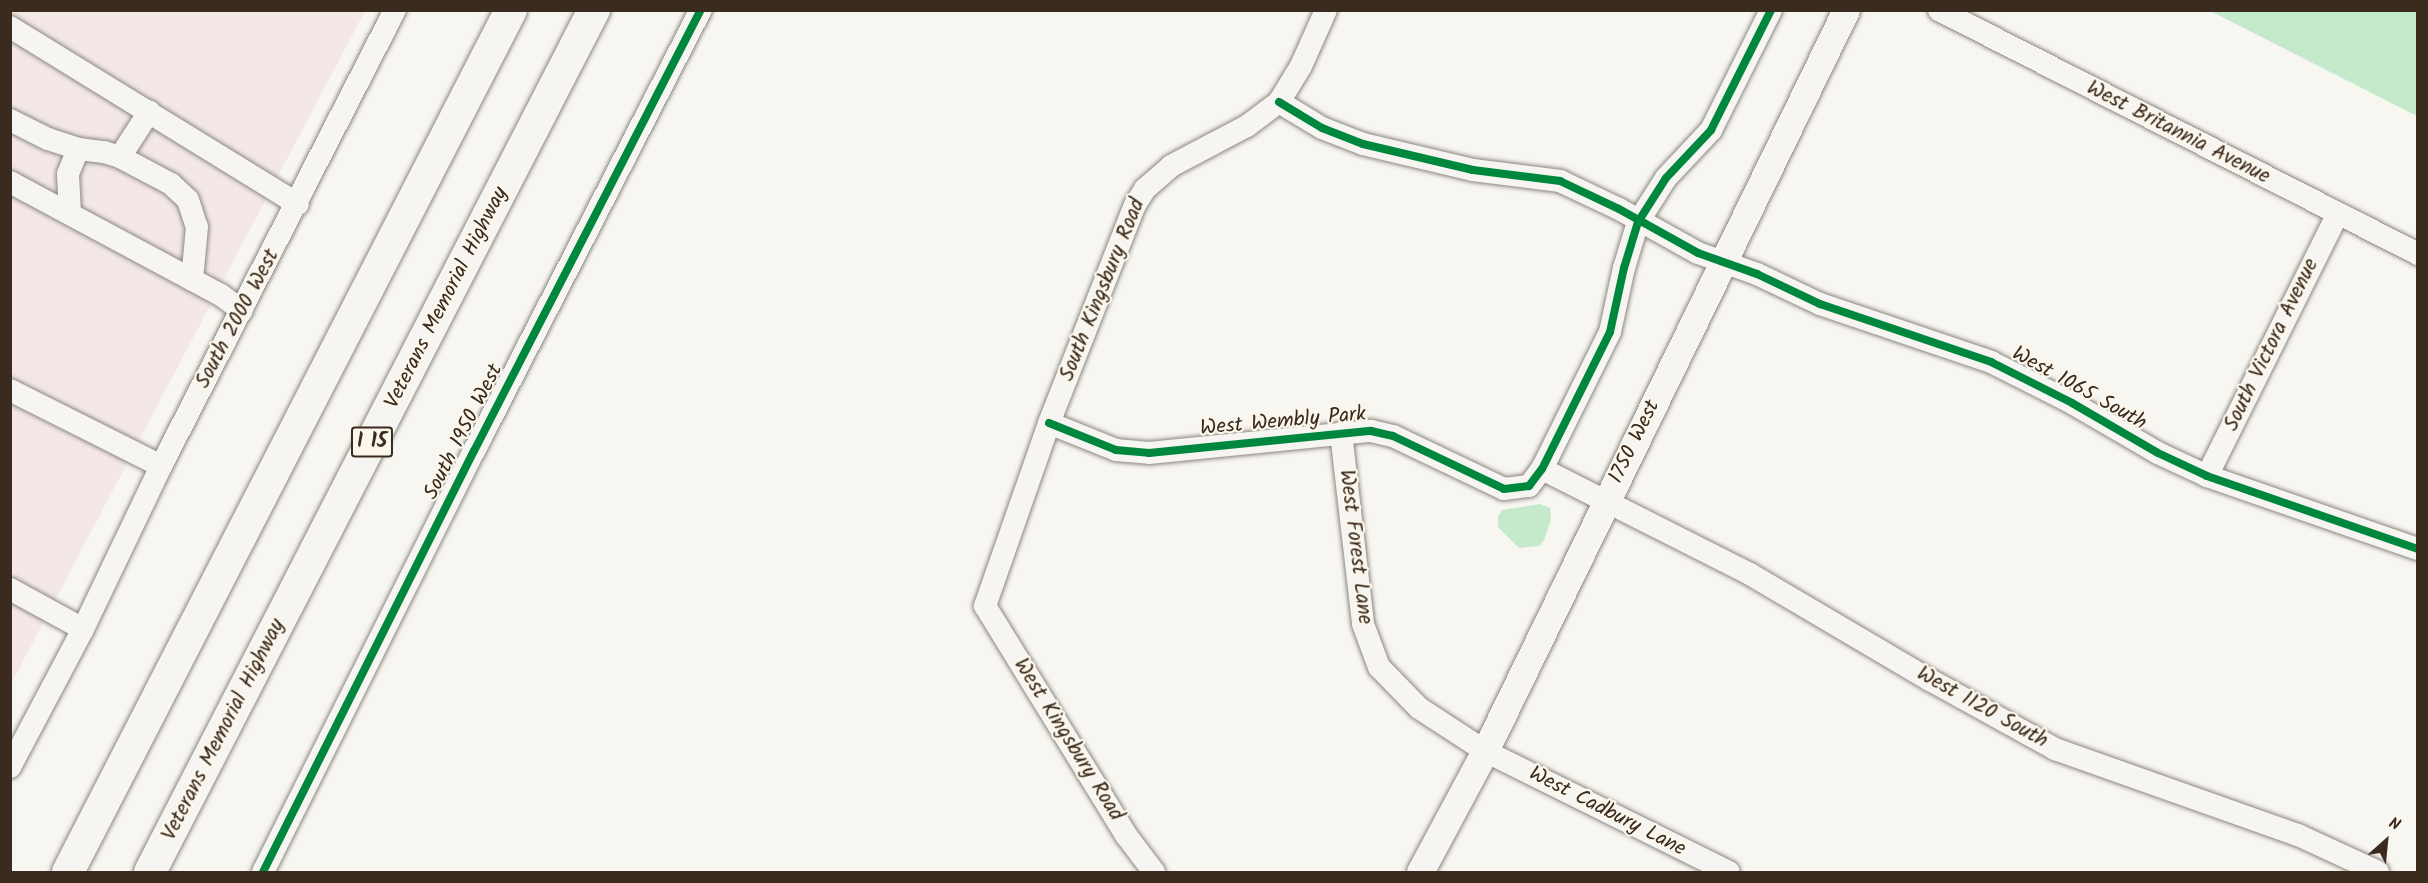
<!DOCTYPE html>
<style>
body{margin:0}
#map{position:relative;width:2428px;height:883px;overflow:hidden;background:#f8f6f0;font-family:Kalam,sans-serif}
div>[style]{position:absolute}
.built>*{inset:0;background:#f3e8e6}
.green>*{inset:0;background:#c5eacb}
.roads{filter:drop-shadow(0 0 2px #8b8781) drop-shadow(0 0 2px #8b8781)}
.minor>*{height:22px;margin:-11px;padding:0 11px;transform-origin:11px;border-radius:11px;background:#f6f5f1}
.major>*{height:27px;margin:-13.5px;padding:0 13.5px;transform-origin:13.5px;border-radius:13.5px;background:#f6f5f1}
.highway>*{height:32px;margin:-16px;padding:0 16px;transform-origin:16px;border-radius:16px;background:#f6f5f1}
.cycleway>*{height:8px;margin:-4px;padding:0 4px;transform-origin:4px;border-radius:4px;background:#00873e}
span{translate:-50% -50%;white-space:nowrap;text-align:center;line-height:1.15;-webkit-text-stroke:4.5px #fbf7ec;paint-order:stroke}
.shield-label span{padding:2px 4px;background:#fbf7ec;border:2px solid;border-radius:4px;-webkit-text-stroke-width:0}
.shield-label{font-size:20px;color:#3b2a1e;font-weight:700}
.street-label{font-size:21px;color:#3b2a1e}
.frame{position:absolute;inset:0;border:12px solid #3b2a1e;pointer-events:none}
.north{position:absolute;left:2356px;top:811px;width:60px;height:60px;-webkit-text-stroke:4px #fbf7ec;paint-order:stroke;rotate:27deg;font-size:16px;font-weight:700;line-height:24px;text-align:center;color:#3b2a1e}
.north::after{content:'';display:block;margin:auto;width:21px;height:27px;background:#3b2a1e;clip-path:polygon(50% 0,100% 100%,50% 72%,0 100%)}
</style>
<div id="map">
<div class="built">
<i style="clip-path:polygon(11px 11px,365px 11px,11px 684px)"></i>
</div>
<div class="green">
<i style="clip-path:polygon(2210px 11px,2417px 11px,2417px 116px)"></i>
<i style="clip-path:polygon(1540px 504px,1550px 508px,1551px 520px,1544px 540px,1539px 546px,1519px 548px,1498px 527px,1498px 517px,1502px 510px)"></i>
</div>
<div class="roads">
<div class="minor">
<i style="left:1939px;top:10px;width:538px;rotate:26.99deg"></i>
<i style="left:10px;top:27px;width:338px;rotate:31.6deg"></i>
<i style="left:1279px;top:102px;width:50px;rotate:31.2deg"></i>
<i style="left:1322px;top:128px;width:44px;rotate:21.3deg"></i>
<i style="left:1363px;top:144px;width:113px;rotate:13.3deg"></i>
<i style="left:1473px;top:170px;width:88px;rotate:7.2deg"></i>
<i style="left:1560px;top:181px;width:65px;rotate:25.4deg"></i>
<i style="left:1619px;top:209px;width:90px;rotate:29.1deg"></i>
<i style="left:1698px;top:253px;width:63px;rotate:19.6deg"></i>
<i style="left:1757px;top:274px;width:70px;rotate:25.5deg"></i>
<i style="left:1820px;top:304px;width:181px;rotate:18.7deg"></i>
<i style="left:1991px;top:362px;width:91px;rotate:26.8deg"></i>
<i style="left:2072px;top:403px;width:99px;rotate:30.2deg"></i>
<i style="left:2158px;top:453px;width:54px;rotate:25.1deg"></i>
<i style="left:2207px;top:476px;width:223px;rotate:19.1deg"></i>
<i style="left:10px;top:120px;width:42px;rotate:26.6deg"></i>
<i style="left:48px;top:139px;width:32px;rotate:18deg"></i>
<i style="left:78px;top:149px;width:26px;rotate:7deg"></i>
<i style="left:104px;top:152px;width:17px;rotate:17deg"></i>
<i style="left:120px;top:157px;width:58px;rotate:27.9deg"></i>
<i style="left:171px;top:184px;width:23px;rotate:43deg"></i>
<i style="left:188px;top:200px;width:28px;rotate:72deg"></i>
<i style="left:197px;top:227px;width:53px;rotate:95.4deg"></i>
<i style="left:120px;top:157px;width:54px;rotate:-57.2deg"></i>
<i style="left:10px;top:182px;width:239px;rotate:28.2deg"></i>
<i style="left:221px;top:295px;width:26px;rotate:37deg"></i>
<i style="left:70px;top:214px;width:40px;rotate:-92.9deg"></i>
<i style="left:68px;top:174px;width:27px;rotate:-68deg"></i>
<i style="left:10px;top:390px;width:169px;rotate:26.7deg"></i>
<i style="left:1049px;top:423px;width:72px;rotate:21.9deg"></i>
<i style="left:1116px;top:450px;width:33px;rotate:5deg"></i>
<i style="left:1149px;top:453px;width:223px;rotate:-5.7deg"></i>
<i style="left:1371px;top:431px;width:23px;rotate:13deg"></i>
<i style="left:1393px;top:436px;width:123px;rotate:25.5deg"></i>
<i style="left:1504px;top:489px;width:25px;rotate:-7deg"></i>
<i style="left:1529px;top:486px;width:21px;rotate:-53deg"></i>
<i style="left:1542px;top:469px;width:153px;rotate:-63.6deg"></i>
<i style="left:1610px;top:332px;width:66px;rotate:-77.7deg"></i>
<i style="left:1624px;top:268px;width:48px;rotate:-73.1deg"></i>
<i style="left:1638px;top:222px;width:52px;rotate:-57.5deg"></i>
<i style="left:1666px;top:178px;width:66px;rotate:-46.8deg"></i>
<i style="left:1711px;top:130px;width:134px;rotate:-63.4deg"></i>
<i style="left:1341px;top:433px;width:192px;rotate:83.4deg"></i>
<i style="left:1363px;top:624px;width:46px;rotate:69.6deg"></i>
<i style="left:1379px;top:667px;width:57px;rotate:45.7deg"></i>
<i style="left:1419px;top:708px;width:79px;rotate:33.1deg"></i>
<i style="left:1485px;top:751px;width:272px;rotate:26.4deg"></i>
<i style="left:1542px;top:469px;width:233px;rotate:26.8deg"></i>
<i style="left:1750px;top:574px;width:209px;rotate:30.5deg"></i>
<i style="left:1930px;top:680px;width:143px;rotate:28.9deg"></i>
<i style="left:2055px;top:749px;width:258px;rotate:19.5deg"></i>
<i style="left:2298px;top:835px;width:88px;rotate:24.8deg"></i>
<i style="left:2207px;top:476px;width:292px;rotate:-63.5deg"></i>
<i style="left:10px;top:589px;width:83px;rotate:28.7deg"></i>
<i style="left:10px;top:767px;width:156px;rotate:-62.1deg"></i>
<i style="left:83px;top:629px;width:181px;rotate:-64.4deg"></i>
<i style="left:161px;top:466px;width:513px;rotate:-62.84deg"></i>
<i style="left:263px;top:872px;width:471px;rotate:-63.4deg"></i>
<i style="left:474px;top:451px;width:496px;rotate:-62.8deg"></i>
<i style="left:1154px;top:872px;width:46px;rotate:-127.1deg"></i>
<i style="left:1126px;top:835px;width:269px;rotate:-121.6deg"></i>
<i style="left:985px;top:606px;width:194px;rotate:-70.7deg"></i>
<i style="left:1049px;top:423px;width:234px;rotate:-68.5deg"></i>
<i style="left:1135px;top:205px;width:19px;rotate:-58deg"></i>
<i style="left:1145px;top:189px;width:35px;rotate:-41deg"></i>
<i style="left:1171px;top:166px;width:86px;rotate:-27.8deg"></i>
<i style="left:1247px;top:126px;width:40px;rotate:-37deg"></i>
<i style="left:1279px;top:102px;width:42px;rotate:-58.6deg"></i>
<i style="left:1301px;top:66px;width:61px;rotate:-65.9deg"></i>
</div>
<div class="major">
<i style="left:1420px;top:872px;width:137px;rotate:-61.8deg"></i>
<i style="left:1485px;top:751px;width:824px;rotate:-64.03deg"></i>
</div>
<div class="highway">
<i style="left:68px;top:872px;width:969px;rotate:-62.8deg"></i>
<i style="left:150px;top:872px;width:970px;rotate:-62.75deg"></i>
</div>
</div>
<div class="cycleway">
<i style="left:1279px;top:102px;width:50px;rotate:31.2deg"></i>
<i style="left:1322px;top:128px;width:44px;rotate:21.3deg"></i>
<i style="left:1363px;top:144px;width:113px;rotate:13.3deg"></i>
<i style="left:1473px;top:170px;width:88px;rotate:7.2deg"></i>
<i style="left:1560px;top:181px;width:65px;rotate:25.4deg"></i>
<i style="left:1619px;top:209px;width:90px;rotate:29.1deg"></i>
<i style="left:1698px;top:253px;width:63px;rotate:19.6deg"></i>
<i style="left:1757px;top:274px;width:70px;rotate:25.5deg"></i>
<i style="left:1820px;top:304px;width:181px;rotate:18.7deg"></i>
<i style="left:1991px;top:362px;width:91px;rotate:26.8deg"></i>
<i style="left:2072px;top:403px;width:99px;rotate:30.2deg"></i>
<i style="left:2158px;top:453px;width:54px;rotate:25.1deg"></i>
<i style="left:2207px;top:476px;width:223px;rotate:19.1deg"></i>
<i style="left:1049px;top:423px;width:72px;rotate:21.9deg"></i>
<i style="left:1116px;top:450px;width:33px;rotate:5deg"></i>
<i style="left:1149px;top:453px;width:223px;rotate:-5.7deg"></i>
<i style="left:1371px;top:431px;width:23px;rotate:13deg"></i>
<i style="left:1393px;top:436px;width:123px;rotate:25.5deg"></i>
<i style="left:1504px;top:489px;width:25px;rotate:-7deg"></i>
<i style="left:1529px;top:486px;width:21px;rotate:-53deg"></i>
<i style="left:1542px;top:469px;width:153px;rotate:-63.6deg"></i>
<i style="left:1610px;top:332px;width:66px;rotate:-77.7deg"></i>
<i style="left:1624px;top:268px;width:48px;rotate:-73.1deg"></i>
<i style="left:1638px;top:222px;width:52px;rotate:-57.5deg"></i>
<i style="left:1666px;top:178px;width:66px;rotate:-46.8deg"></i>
<i style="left:1711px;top:130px;width:134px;rotate:-63.4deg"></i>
<i style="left:263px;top:872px;width:471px;rotate:-63.4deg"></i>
<i style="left:474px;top:451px;width:496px;rotate:-62.8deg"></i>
</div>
<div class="shield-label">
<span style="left:372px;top:442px">I 15</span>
</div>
<div class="street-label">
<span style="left:2178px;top:133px;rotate:27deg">West Britannia Avenue</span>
<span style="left:1103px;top:290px;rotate:-68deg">South Kingsbury Road</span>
<span style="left:447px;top:298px;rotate:-63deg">Veterans Memorial Highway</span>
<span style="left:238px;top:319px;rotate:-62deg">South 2000 West</span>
<span style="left:2272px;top:345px;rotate:-64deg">South Victora Avenue</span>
<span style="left:2079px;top:389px;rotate:29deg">West 1065 South</span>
<span style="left:1283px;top:422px;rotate:-5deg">West Wembly Park</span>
<span style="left:464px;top:432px;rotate:-63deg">South 1950 West</span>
<span style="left:1635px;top:442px;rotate:-64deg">1750 West</span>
<span style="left:1355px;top:547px;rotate:83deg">West Forest Lane</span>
<span style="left:1982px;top:708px;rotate:29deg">West 1120 South</span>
<span style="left:224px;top:730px;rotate:-63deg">Veterans Memorial Highway</span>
<span style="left:1068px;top:740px;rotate:58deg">West Kingsbury Road</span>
<span style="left:1607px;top:812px;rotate:27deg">West Cadbury Lane</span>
</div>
<div class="frame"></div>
<div class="north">N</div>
</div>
